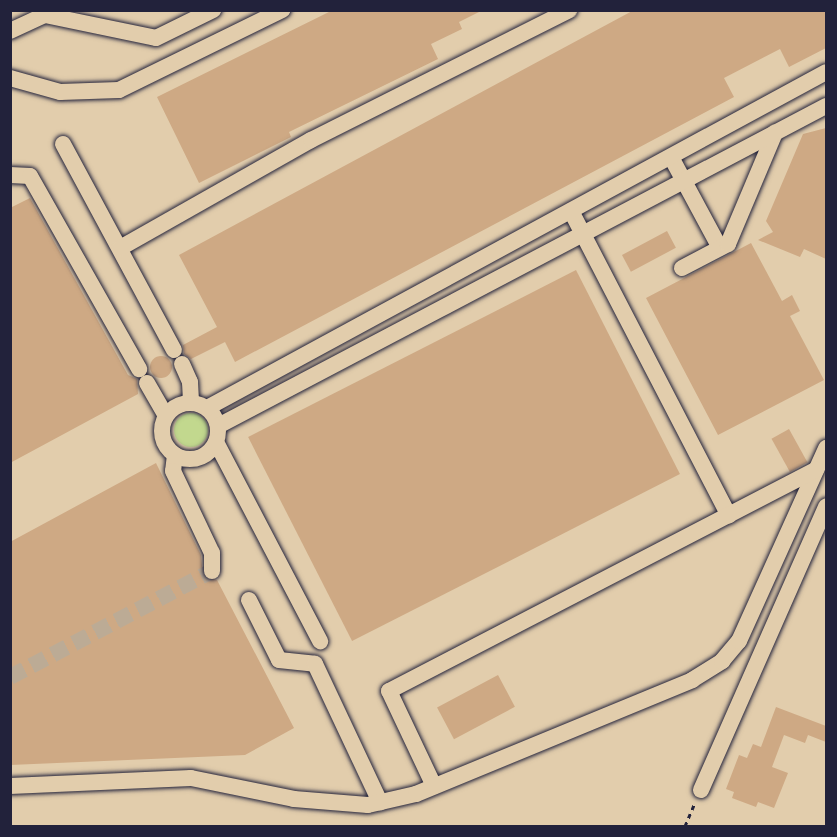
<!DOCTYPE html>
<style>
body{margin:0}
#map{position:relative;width:837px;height:837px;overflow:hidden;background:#e2cdac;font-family:"Balsamiq Sans",sans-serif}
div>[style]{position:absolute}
.green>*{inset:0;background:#c2d88e}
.round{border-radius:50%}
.building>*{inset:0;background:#cea984;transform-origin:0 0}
.minor-tunnel>*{height:16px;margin-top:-8px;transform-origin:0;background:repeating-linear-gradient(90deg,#bcab95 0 16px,transparent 0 24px)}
.path>*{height:3px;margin-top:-1.5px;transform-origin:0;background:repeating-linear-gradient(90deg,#22223b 0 4.5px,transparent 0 9px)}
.roads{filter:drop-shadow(0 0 2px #22223b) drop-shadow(0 0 2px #22223b)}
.minor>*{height:16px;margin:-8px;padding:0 8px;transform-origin:8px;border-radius:8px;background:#e2cdac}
.minor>.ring{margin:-8px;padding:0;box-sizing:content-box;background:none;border:16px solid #e2cdac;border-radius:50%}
span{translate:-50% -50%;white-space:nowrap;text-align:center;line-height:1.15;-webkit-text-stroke:5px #e2cdac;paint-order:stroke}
.frame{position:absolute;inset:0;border:12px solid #22223b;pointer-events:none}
</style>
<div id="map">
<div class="green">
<i class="round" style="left:174px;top:413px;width:34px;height:34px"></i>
</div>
<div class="building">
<i style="clip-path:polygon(333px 10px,483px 10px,459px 22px,462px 29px,431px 44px,438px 59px,289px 132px,291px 137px,199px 183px,157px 97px)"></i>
<i style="clip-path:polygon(634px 10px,826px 10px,826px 48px,789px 67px,780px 49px,724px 78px,734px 97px,235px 362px,225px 342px,191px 359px,184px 354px,183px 345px,217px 327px,179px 255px)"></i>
<i style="clip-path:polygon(826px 128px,826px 259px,804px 249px,800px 257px,758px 240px,773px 232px,766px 221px,803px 134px)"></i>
<i style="clip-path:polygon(30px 198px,128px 375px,137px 379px,138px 394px,10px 463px,10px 208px)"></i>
<i style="left:667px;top:231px;width:19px;height:51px;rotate:62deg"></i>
<i style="clip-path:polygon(751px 243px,782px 301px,792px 295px,800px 311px,790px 316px,824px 380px,718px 435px,646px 298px)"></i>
<i style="left:576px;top:270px;width:229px;height:368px;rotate:63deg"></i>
<i class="round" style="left:150px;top:356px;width:22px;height:22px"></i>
<i style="left:789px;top:429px;width:38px;height:20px;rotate:61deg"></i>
<i style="clip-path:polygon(156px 463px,201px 555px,203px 576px,217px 580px,294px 728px,245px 755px,10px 765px,10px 542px)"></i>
<i style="left:498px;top:675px;width:36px;height:69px;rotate:62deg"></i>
<i style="clip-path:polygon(776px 707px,826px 726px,826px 742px,808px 735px,805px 743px,784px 735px,772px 767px,788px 773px,774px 808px,758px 802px,756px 807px,732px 798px,734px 792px,726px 789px,739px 755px,747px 758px,753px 744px,761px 747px)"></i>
</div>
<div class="minor-tunnel">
<i style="left:10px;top:677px;width:228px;rotate:-27.7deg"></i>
</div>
<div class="path">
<i style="left:685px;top:826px;width:23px;rotate:-67deg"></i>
</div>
<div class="roads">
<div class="minor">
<i style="left:45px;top:15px;width:113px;rotate:11.7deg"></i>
<i style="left:156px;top:38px;width:64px;rotate:-26.2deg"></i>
<i style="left:10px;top:31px;width:47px;rotate:-24.9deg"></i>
<i style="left:10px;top:78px;width:52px;rotate:15.6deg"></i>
<i style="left:60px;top:92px;width:59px;rotate:-1.9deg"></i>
<i style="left:119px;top:90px;width:182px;rotate:-26.1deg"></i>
<i style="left:63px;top:144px;width:234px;rotate:61.7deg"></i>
<i style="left:671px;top:157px;width:103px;rotate:61.7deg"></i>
<i style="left:10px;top:175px;width:20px;rotate:3deg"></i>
<i style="left:30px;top:176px;width:222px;rotate:60.5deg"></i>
<i style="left:571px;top:211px;width:343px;rotate:62.6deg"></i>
<i style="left:120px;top:248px;width:219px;rotate:-29.5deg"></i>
<i style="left:311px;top:140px;width:289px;rotate:-26.7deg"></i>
<i style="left:682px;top:268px;width:52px;rotate:-27.6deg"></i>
<i style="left:728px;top:244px;width:121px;rotate:-67.1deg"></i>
<i style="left:182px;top:364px;width:20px;rotate:66deg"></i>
<i style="left:190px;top:382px;width:21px;rotate:87deg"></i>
<i style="left:147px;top:383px;width:38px;rotate:60deg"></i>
<i class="ring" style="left:162px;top:403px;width:40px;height:40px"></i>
<i style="left:207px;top:408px;width:704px;rotate:-28.49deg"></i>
<i style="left:218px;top:426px;width:687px;rotate:-27.76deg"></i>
<i style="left:216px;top:442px;width:225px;rotate:62.4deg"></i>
<i style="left:175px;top:455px;width:16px;rotate:97deg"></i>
<i style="left:173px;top:471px;width:91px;rotate:64.6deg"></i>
<i style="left:212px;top:553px;width:18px;rotate:90deg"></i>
<i style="left:249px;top:600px;width:67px;rotate:63.4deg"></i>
<i style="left:279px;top:660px;width:36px;rotate:6deg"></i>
<i style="left:315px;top:664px;width:153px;rotate:64.8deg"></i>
<i style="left:10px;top:786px;width:181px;rotate:-2.5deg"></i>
<i style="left:191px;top:778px;width:105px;rotate:11.5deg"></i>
<i style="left:294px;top:799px;width:74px;rotate:4.6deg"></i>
<i style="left:368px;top:805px;width:49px;rotate:-12.9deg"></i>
<i style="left:416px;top:794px;width:299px;rotate:-22.4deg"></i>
<i style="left:692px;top:680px;width:36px;rotate:-32deg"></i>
<i style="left:722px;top:661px;width:26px;rotate:-50deg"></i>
<i style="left:739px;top:641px;width:212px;rotate:-65.7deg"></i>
<i style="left:434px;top:786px;width:105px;rotate:-115.3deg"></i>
<i style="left:389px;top:691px;width:481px;rotate:-27.4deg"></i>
<i style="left:701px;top:790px;width:310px;rotate:-66.2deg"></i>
</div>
</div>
<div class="frame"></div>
</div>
